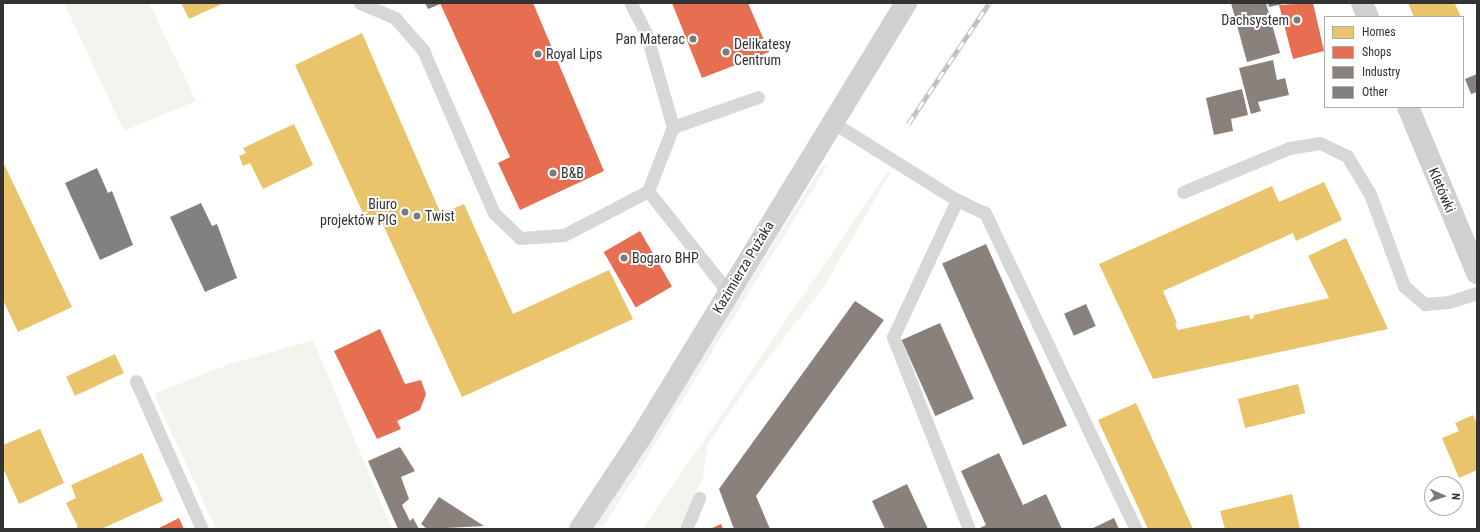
<!DOCTYPE html>
<meta charset="utf-8">
<style>
body{margin:0}
#map{position:relative;width:1480px;height:532px;overflow:hidden;background:#fff;font-family:"Roboto Condensed",sans-serif}
div>[style]{position:absolute}
.green>*{inset:0;background:#f1f5ed}
.homes>*{inset:0;background:#e9c46a;transform-origin:0 0}
.shops>*{inset:0;background:#e76f51;transform-origin:0 0}
.industry>*{inset:0;background:#8a817c;transform-origin:0 0}
.building>*{inset:0;background:#818181}
.lane>*{height:13px;margin:-6.5px;padding:0 6.5px;transform-origin:6.5px;border-radius:6.5px;background:#d7d7d7}
.secondary>*{height:22px;margin:-11px;padding:0 11px;transform-origin:11px;border-radius:11px;background:#d0d0d0}
.rail>*{height:4.5px;margin-top:-2.25px;transform-origin:0;background:repeating-linear-gradient(90deg,#fff 0 9px,#bebebe 0 18px);box-sizing:border-box;border-block:1px solid #bebebe}
.dots>*{width:11px;height:11px;translate:-50% -50%;box-sizing:border-box;border:2px solid #fff;border-radius:50%}
span{translate:-50% -50%;white-space:nowrap;text-align:center;line-height:1.15;-webkit-text-stroke:4px #fff;paint-order:stroke}
.poi-label{font-size:14px;color:#333}
.right{translate:-100% -50%;text-align:right}
.left{translate:0 -50%;text-align:left}
.street-label{font-size:14px;color:#333}
.frame{position:absolute;inset:0;border:4px solid #333;pointer-events:none}
.legend{position:absolute;left:1324px;top:16px;width:140px;height:92px;box-sizing:border-box;background:#fff;border:1px solid #adadad;margin:0;padding:5px 7px;list-style:none;font-size:12px;color:#333}
.legend li{display:flex;align-items:center;gap:8px;height:20px}
.legend b{width:20px;border:1px solid #adadad}
.north{position:absolute;left:1424px;top:476px;width:40px;height:40px;box-sizing:border-box;background:#fff;border:1px solid #adadad;border-radius:50%;rotate:93deg;font-size:11px;font-weight:700;line-height:16px;text-align:center;color:#333}
.north::after{content:'';display:block;margin:auto;width:14px;height:18px;background:#7a7a7a;clip-path:polygon(50% 0,100% 100%,50% 72%,0 100%)}
</style>
<div id="map">
<div class="green">
<i style="clip-path:polygon(64px 3px,149px 3px,196px 101px,124px 131px)"></i>
<i style="clip-path:polygon(828px 165px,604px 526px,594px 529px,822px 166px)"></i>
<i style="clip-path:polygon(888px 171px,890px 173px,825px 285px,757px 373px,708px 444px,703px 477px,679px 529px,643px 529px)"></i>
<i style="clip-path:polygon(313px 340px,392px 529px,216px 529px,154px 394px,227px 365px)"></i>
</div>
<div class="homes">
<i style="clip-path:polygon(181px 3px,224px 3px,189px 19px)"></i>
<i style="clip-path:polygon(1408px 3px,1455px 4px,1461px 17px,1414px 17px)"></i>
<i style="clip-path:polygon(362px 33px,441px 214px,464px 204px,513px 314px,609px 270px,633px 319px,462px 397px,380px 218px,368px 224px,295px 65px)"></i>
<i style="clip-path:polygon(294px 124px,313px 165px,263px 189px,250px 163px,243px 166px,239px 156px,246px 153px,243px 148px)"></i>
<i style="clip-path:polygon(3px 162px,72px 307px,18px 332px,3px 300px)"></i>
<i style="clip-path:polygon(1324px 182px,1342px 220px,1296px 241px,1293px 233px,1163px 291px,1177px 323px,1175px 324px,1178px 330px,1249px 315px,1250px 319px,1254px 318px,1254px 315px,1329px 298px,1308px 256px,1346px 238px,1388px 329px,1153px 379px,1099px 264px,1272px 186px,1279px 202px)"></i>
<i style="left:115px;top:354px;width:21px;height:54px;rotate:65deg"></i>
<i style="left:1298px;top:384px;width:30px;height:62px;rotate:76deg"></i>
<i style="clip-path:polygon(1136px 403px,1193px 529px,1148px 529px,1098px 420px)"></i>
<i style="clip-path:polygon(1473px 415px,1477px 424px,1477px 470px,1459px 478px,1442px 438px,1459px 431px,1455px 423px)"></i>
<i style="clip-path:polygon(40px 429px,64px 483px,19px 504px,3px 468px,3px 445px)"></i>
<i style="clip-path:polygon(142px 453px,163px 501px,101px 529px,73px 529px,78px 527px,66px 503px,76px 498px,71px 485px)"></i>
<i style="clip-path:polygon(1292px 494px,1300px 529px,1225px 529px,1220px 511px)"></i>
</div>
<div class="shops">
<i style="clip-path:polygon(440px 3px,533px 3px,604px 171px,520px 210px,498px 163px,510px 157px)"></i>
<i style="clip-path:polygon(672px 3px,748px 3px,769px 52px,702px 78px)"></i>
<i style="clip-path:polygon(1313px 3px,1324px 51px,1293px 59px,1279px 5px)"></i>
<i style="left:640px;top:231px;width:64px;height:42px;rotate:60deg"></i>
<i style="clip-path:polygon(380px 329px,405px 384px,421px 380px,426px 394px,420px 410px,397px 421px,401px 429px,377px 439px,334px 351px)"></i>
<i style="clip-path:polygon(179px 518px,184px 529px,157px 529px)"></i>
<i style="clip-path:polygon(721px 524px,723px 529px,710px 529px)"></i>
</div>
<div class="industry">
<i style="clip-path:polygon(425px 3px,443px 3px,428px 9px)"></i>
<i style="clip-path:polygon(1231px 3px,1266px 3px,1280px 53px,1247px 62px)"></i>
<i style="clip-path:polygon(1268px 3px,1283px 3px,1283px 4px,1269px 7px)"></i>
<i style="clip-path:polygon(1273px 60px,1277px 80px,1285px 78px,1289px 95px,1258px 102px,1261px 111px,1251px 114px,1239px 68px)"></i>
<i style="clip-path:polygon(1477px 74px,1477px 92px,1471px 94px,1465px 79px)"></i>
<i style="clip-path:polygon(1242px 89px,1248px 115px,1231px 119px,1233px 131px,1214px 135px,1206px 98px)"></i>
<i style="left:986px;top:244px;width:199px;height:48px;rotate:66deg"></i>
<i style="clip-path:polygon(855px 301px,884px 320px,756px 496px,770px 529px,734px 529px,719px 489px)"></i>
<i style="left:1086px;top:304px;width:24px;height:24px;rotate:66deg"></i>
<i style="left:940px;top:323px;width:83px;height:42px;rotate:66deg"></i>
<i style="clip-path:polygon(400px 447px,415px 471px,401px 477px,409px 499px,402px 505px,410px 521px,413px 518px,419px 529px,398px 529px,368px 461px)"></i>
<i style="clip-path:polygon(999px 453px,1023px 505px,1046px 494px,1062px 529px,978px 529px,986px 525px,961px 471px)"></i>
<i style="clip-path:polygon(907px 484px,928px 529px,885px 529px,872px 501px)"></i>
<i style="clip-path:polygon(439px 497px,484px 526px,427px 529px,421px 524px)"></i>
<i style="clip-path:polygon(1114px 518px,1119px 529px,1091px 529px)"></i>
</div>
<div class="building">
<i style="clip-path:polygon(97px 168px,108px 193px,112px 191px,133px 245px,100px 260px,65px 183px)"></i>
<i style="clip-path:polygon(201px 203px,212px 226px,217px 224px,237px 278px,205px 292px,170px 217px)"></i>
</div>
<div class="lane">
<i style="left:360px;top:3px;width:38px;rotate:23deg"></i>
<i style="left:395px;top:18px;width:43px;rotate:48.8deg"></i>
<i style="left:423px;top:50px;width:178px;rotate:66.5deg"></i>
<i style="left:494px;top:213px;width:36px;rotate:44deg"></i>
<i style="left:520px;top:238px;width:44px;rotate:-3.9deg"></i>
<i style="left:564px;top:235px;width:95px;rotate:-27.6deg"></i>
<i style="left:648px;top:191px;width:69px;rotate:-68.7deg"></i>
<i style="left:673px;top:127px;width:98px;rotate:-106deg"></i>
<i style="left:646px;top:33px;width:34px;rotate:-117deg"></i>
<i style="left:832px;top:122px;width:147px;rotate:32deg"></i>
<i style="left:957px;top:200px;width:31px;rotate:25deg"></i>
<i style="left:985px;top:213px;width:350px;rotate:64.5deg"></i>
<i style="left:673px;top:127px;width:90px;rotate:-19.4deg"></i>
<i style="left:648px;top:191px;width:129px;rotate:51.6deg"></i>
<i style="left:1183px;top:192px;width:115px;rotate:-22.5deg"></i>
<i style="left:1289px;top:148px;width:31px;rotate:-9deg"></i>
<i style="left:1320px;top:143px;width:30px;rotate:26deg"></i>
<i style="left:1347px;top:156px;width:44px;rotate:58.8deg"></i>
<i style="left:1370px;top:194px;width:98px;rotate:69.7deg"></i>
<i style="left:1404px;top:286px;width:28px;rotate:41deg"></i>
<i style="left:1425px;top:304px;width:24px;rotate:-5deg"></i>
<i style="left:1449px;top:302px;width:29px;rotate:-18deg"></i>
<i style="left:957px;top:200px;width:151px;rotate:115deg"></i>
<i style="left:893px;top:337px;width:206px;rotate:68.4deg"></i>
<i style="left:136px;top:381px;width:162px;rotate:66deg"></i>
<i style="left:686px;top:529px;width:34px;rotate:-67deg"></i>
</div>
<div class="secondary">
<i style="left:1362px;top:3px;width:15px;rotate:67deg"></i>
<i style="left:1408px;top:107px;width:180px;rotate:67.4deg"></i>
<i style="left:580px;top:529px;width:110px;rotate:-56.5deg"></i>
<i style="left:641px;top:437px;width:509px;rotate:-58.59deg"></i>
</div>
<div class="rail">
<i style="left:908px;top:124px;width:146px;rotate:-56.2deg"></i>
</div>
<div class="dots">
<i style="left:1297px;top:20px;background:#7a7a7a"></i>
<i style="left:693px;top:39px;background:#7a7a7a"></i>
<i style="left:726px;top:52px;background:#7a7a7a"></i>
<i style="left:538px;top:54px;background:#7a7a7a"></i>
<i style="left:553px;top:173px;background:#7a7a7a"></i>
<i style="left:405px;top:212px;background:#7a7a7a"></i>
<i style="left:417px;top:216px;background:#7a7a7a"></i>
<i style="left:624px;top:258px;background:#7a7a7a"></i>
</div>
<div class="poi-label">
<span class="right" style="left:1289px;top:20px">Dachsystem</span>
<span class="right" style="left:685px;top:39px">Pan Materac</span>
<span class="left" style="left:734px;top:52px">Delikatesy<br>Centrum</span>
<span class="left" style="left:546px;top:54px">Royal Lips</span>
<span class="left" style="left:561px;top:173px">B&amp;B</span>
<span class="right" style="left:397px;top:212px">Biuro<br>projektów PIG</span>
<span class="left" style="left:425px;top:216px">Twist</span>
<span class="left" style="left:632px;top:258px">Bogaro BHP</span>
</div>
<div class="street-label">
<span style="left:1442px;top:190px;rotate:67deg">Kletówki</span>
<span style="left:743px;top:267px;rotate:-59deg">Kazimierza Pużaka</span>
</div>
<div class="frame"></div>
<ul class="legend">
<li><b style="height:11px;background:#e9c46a"></b>Homes</li>
<li><b style="height:11px;background:#e76f51"></b>Shops</li>
<li><b style="height:11px;background:#8a817c"></b>Industry</li>
<li><b style="height:11px;background:#818181"></b>Other</li>
</ul>
<div class="north">N</div>
</div>
